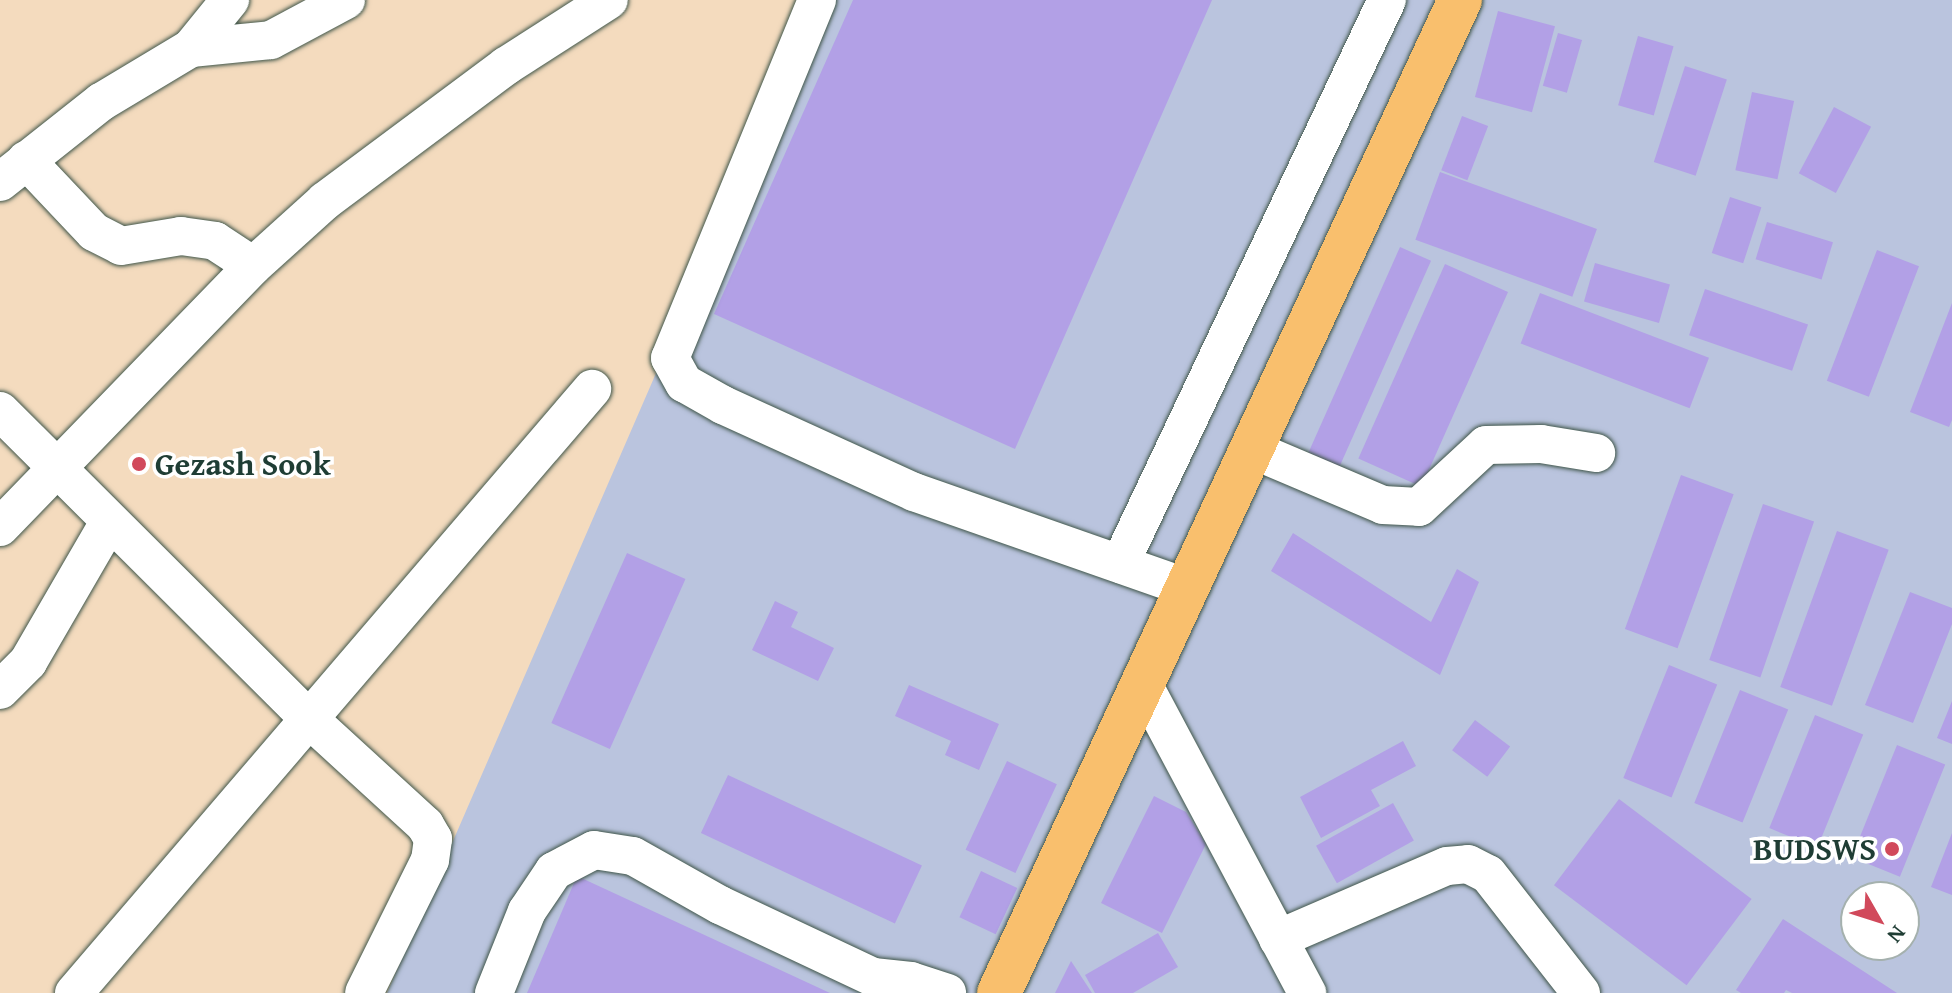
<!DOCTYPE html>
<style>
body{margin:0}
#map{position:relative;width:1952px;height:993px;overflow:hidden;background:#f4dbbe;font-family:"Gentium Book Plus",serif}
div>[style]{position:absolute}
.industrial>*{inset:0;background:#bac4de}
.building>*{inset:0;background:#b2a0e6;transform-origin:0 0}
.roads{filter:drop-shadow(0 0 2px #3f5549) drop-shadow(0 0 2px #3f5549)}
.minor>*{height:38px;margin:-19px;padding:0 19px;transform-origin:19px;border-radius:19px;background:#fff}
.major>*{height:44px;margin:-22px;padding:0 22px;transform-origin:22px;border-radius:22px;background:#f9bf6d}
.dots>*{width:22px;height:22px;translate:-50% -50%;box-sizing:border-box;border:4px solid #fff;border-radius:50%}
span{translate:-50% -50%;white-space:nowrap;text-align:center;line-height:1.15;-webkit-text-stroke:7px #fff;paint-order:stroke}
.poi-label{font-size:32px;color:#1f3d34;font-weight:700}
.left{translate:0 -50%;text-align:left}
.right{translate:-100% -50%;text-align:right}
.north{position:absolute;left:1840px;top:881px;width:80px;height:80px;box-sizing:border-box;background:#fff;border:2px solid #a5b1ae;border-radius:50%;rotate:129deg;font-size:22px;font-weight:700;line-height:32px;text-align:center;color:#1f3d34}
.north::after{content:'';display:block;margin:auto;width:28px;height:36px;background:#d1495b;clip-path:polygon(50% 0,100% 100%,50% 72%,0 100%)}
</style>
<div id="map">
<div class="industrial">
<i style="clip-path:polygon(evenodd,818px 0,1952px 0,1952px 993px,387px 993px,818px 0,1856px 897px,1904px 897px,1904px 945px,1856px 945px,1856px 897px)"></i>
</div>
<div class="building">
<i style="clip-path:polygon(853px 0,1212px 0,1015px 449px,714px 314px)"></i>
<i style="left:1498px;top:11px;width:59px;height:89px;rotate:15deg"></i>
<i style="left:1558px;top:33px;width:25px;height:55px;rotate:16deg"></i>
<i style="left:1638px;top:36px;width:37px;height:72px;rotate:16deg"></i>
<i style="left:1685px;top:66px;width:44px;height:101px;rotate:18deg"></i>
<i style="left:1752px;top:92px;width:43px;height:80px;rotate:12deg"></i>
<i style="left:1834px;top:107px;width:42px;height:75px;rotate:28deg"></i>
<i style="left:1462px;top:116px;width:28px;height:58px;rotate:21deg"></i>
<i style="left:1440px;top:172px;width:167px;height:72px;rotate:20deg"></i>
<i style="left:1730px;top:197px;width:33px;height:59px;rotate:18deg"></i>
<i style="left:1767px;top:222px;width:69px;height:39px;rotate:17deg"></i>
<i style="left:1400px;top:247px;width:34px;height:225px;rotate:24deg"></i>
<i style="left:1877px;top:250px;width:45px;height:140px;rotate:21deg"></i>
<i style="left:1595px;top:263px;width:78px;height:40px;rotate:16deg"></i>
<i style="left:1445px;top:264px;width:69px;height:213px;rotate:24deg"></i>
<i style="left:1705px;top:289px;width:109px;height:49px;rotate:19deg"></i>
<i style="left:1540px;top:293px;width:181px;height:54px;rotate:21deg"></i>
<i style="clip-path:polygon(1952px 303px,1952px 420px,1949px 427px,1910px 412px)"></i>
<i style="left:1681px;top:475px;width:56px;height:164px;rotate:20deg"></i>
<i style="left:1763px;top:504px;width:54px;height:165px;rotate:19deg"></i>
<i style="left:1837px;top:531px;width:55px;height:166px;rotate:20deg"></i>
<i style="clip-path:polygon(1293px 533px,1431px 622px,1457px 569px,1479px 582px,1440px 675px,1271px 571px)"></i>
<i style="left:627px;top:553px;width:64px;height:186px;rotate:24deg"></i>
<i style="clip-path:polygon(1910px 592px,1952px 608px,1952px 624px,1913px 723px,1865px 705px)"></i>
<i style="clip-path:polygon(775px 601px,798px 612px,791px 627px,834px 648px,818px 681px,752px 650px)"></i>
<i style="left:1669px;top:665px;width:52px;height:122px;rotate:22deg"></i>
<i style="clip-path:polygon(909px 685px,999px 724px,979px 770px,945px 755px,951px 741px,895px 716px)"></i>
<i style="left:1740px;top:690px;width:52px;height:122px;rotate:22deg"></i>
<i style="clip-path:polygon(1952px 701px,1952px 744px,1937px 738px)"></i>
<i style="left:1815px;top:715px;width:52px;height:122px;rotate:22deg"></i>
<i style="left:1475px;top:720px;width:44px;height:38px;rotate:37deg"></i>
<i style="clip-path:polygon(1403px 741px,1416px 766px,1371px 790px,1380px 806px,1321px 838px,1300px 797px)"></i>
<i style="left:1897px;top:745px;width:52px;height:121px;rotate:22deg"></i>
<i style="left:1007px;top:761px;width:55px;height:98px;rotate:25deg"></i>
<i style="left:728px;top:775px;width:214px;height:64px;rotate:25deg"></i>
<i style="clip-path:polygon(1154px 796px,1186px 812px,1206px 844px,1162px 933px,1101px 903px)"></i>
<i style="left:1619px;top:799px;width:166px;height:108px;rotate:37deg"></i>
<i style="left:1393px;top:803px;width:43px;height:88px;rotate:61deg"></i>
<i style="clip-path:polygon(1952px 833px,1952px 895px,1931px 887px)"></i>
<i style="left:981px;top:871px;width:40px;height:51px;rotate:25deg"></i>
<i style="clip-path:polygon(577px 876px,830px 993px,527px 993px)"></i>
<i style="clip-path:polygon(1783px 919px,1897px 993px,1792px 993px,1786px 990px,1784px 993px,1741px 993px,1736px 990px)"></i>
<i style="clip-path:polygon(1158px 933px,1178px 967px,1133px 993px,1095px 993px,1085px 975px)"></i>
<i style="clip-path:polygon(1071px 961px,1092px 993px,1055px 993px)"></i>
</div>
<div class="roads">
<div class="minor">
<i style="left:817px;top:0;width:387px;rotate:112.3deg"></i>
<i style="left:670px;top:358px;width:29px;rotate:61deg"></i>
<i style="left:684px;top:383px;width:45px;rotate:29.4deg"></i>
<i style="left:723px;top:405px;width:210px;rotate:24.5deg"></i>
<i style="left:914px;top:492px;width:288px;rotate:19.3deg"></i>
<i style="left:191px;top:48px;width:62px;rotate:-50.9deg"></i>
<i style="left:26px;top:160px;width:99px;rotate:46.6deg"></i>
<i style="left:94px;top:232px;width:30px;rotate:27deg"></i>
<i style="left:121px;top:246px;width:61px;rotate:-9.5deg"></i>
<i style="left:181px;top:236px;width:34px;rotate:8deg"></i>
<i style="left:215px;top:241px;width:45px;rotate:33.3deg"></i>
<i style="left:0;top:182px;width:129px;rotate:-38.4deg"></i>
<i style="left:101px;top:102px;width:105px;rotate:-31deg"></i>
<i style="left:191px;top:48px;width:80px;rotate:-5.7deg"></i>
<i style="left:271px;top:40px;width:85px;rotate:-28.1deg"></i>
<i style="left:0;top:411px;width:433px;rotate:44.9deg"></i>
<i style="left:307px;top:717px;width:160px;rotate:42.5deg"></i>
<i style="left:425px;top:825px;width:16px;rotate:60deg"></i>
<i style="left:433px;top:839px;width:21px;rotate:98deg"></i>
<i style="left:430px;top:860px;width:148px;rotate:116.4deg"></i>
<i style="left:1251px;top:449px;width:143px;rotate:23deg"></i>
<i style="left:1383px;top:505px;width:36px;rotate:3deg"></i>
<i style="left:1419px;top:507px;width:91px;rotate:-42.8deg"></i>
<i style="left:1486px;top:445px;width:55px;rotate:-1deg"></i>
<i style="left:1541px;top:444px;width:56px;rotate:9.3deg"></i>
<i style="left:0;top:527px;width:363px;rotate:-45.9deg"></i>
<i style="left:253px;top:266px;width:97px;rotate:-42.1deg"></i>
<i style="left:325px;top:201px;width:226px;rotate:-36.7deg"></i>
<i style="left:506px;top:66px;width:122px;rotate:-32.7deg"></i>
<i style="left:1120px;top:564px;width:624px;rotate:-64.67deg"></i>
<i style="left:1143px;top:684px;width:350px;rotate:62deg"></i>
<i style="left:0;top:690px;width:40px;rotate:-45deg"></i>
<i style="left:28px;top:662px;width:162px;rotate:-59.9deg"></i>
<i style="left:1278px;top:939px;width:184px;rotate:-23.4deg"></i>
<i style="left:1447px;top:866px;width:21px;rotate:-5deg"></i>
<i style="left:1468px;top:864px;width:22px;rotate:27deg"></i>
<i style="left:1488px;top:874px;width:151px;rotate:52deg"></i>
<i style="left:74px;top:993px;width:796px;rotate:-49.38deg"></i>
<i style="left:494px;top:993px;width:88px;rotate:-68.1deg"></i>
<i style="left:527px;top:911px;width:48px;rotate:-56deg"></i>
<i style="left:554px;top:871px;width:45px;rotate:-27.7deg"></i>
<i style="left:594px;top:850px;width:39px;rotate:9deg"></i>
<i style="left:633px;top:856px;width:100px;rotate:29.4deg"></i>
<i style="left:720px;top:905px;width:169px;rotate:25.2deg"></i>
<i style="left:873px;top:977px;width:38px;rotate:6deg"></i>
<i style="left:911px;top:981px;width:38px;rotate:18deg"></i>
</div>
<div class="major">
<i style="left:999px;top:993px;width:1095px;rotate:-65.1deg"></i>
</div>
</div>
<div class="dots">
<i style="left:139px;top:464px;background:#d1495b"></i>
<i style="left:1892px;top:849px;background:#d1495b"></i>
</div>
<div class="poi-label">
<span class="left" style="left:155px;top:464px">Gezash Sook</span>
<span class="right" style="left:1876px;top:849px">BUDSWS</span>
</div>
<div class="north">N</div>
</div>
